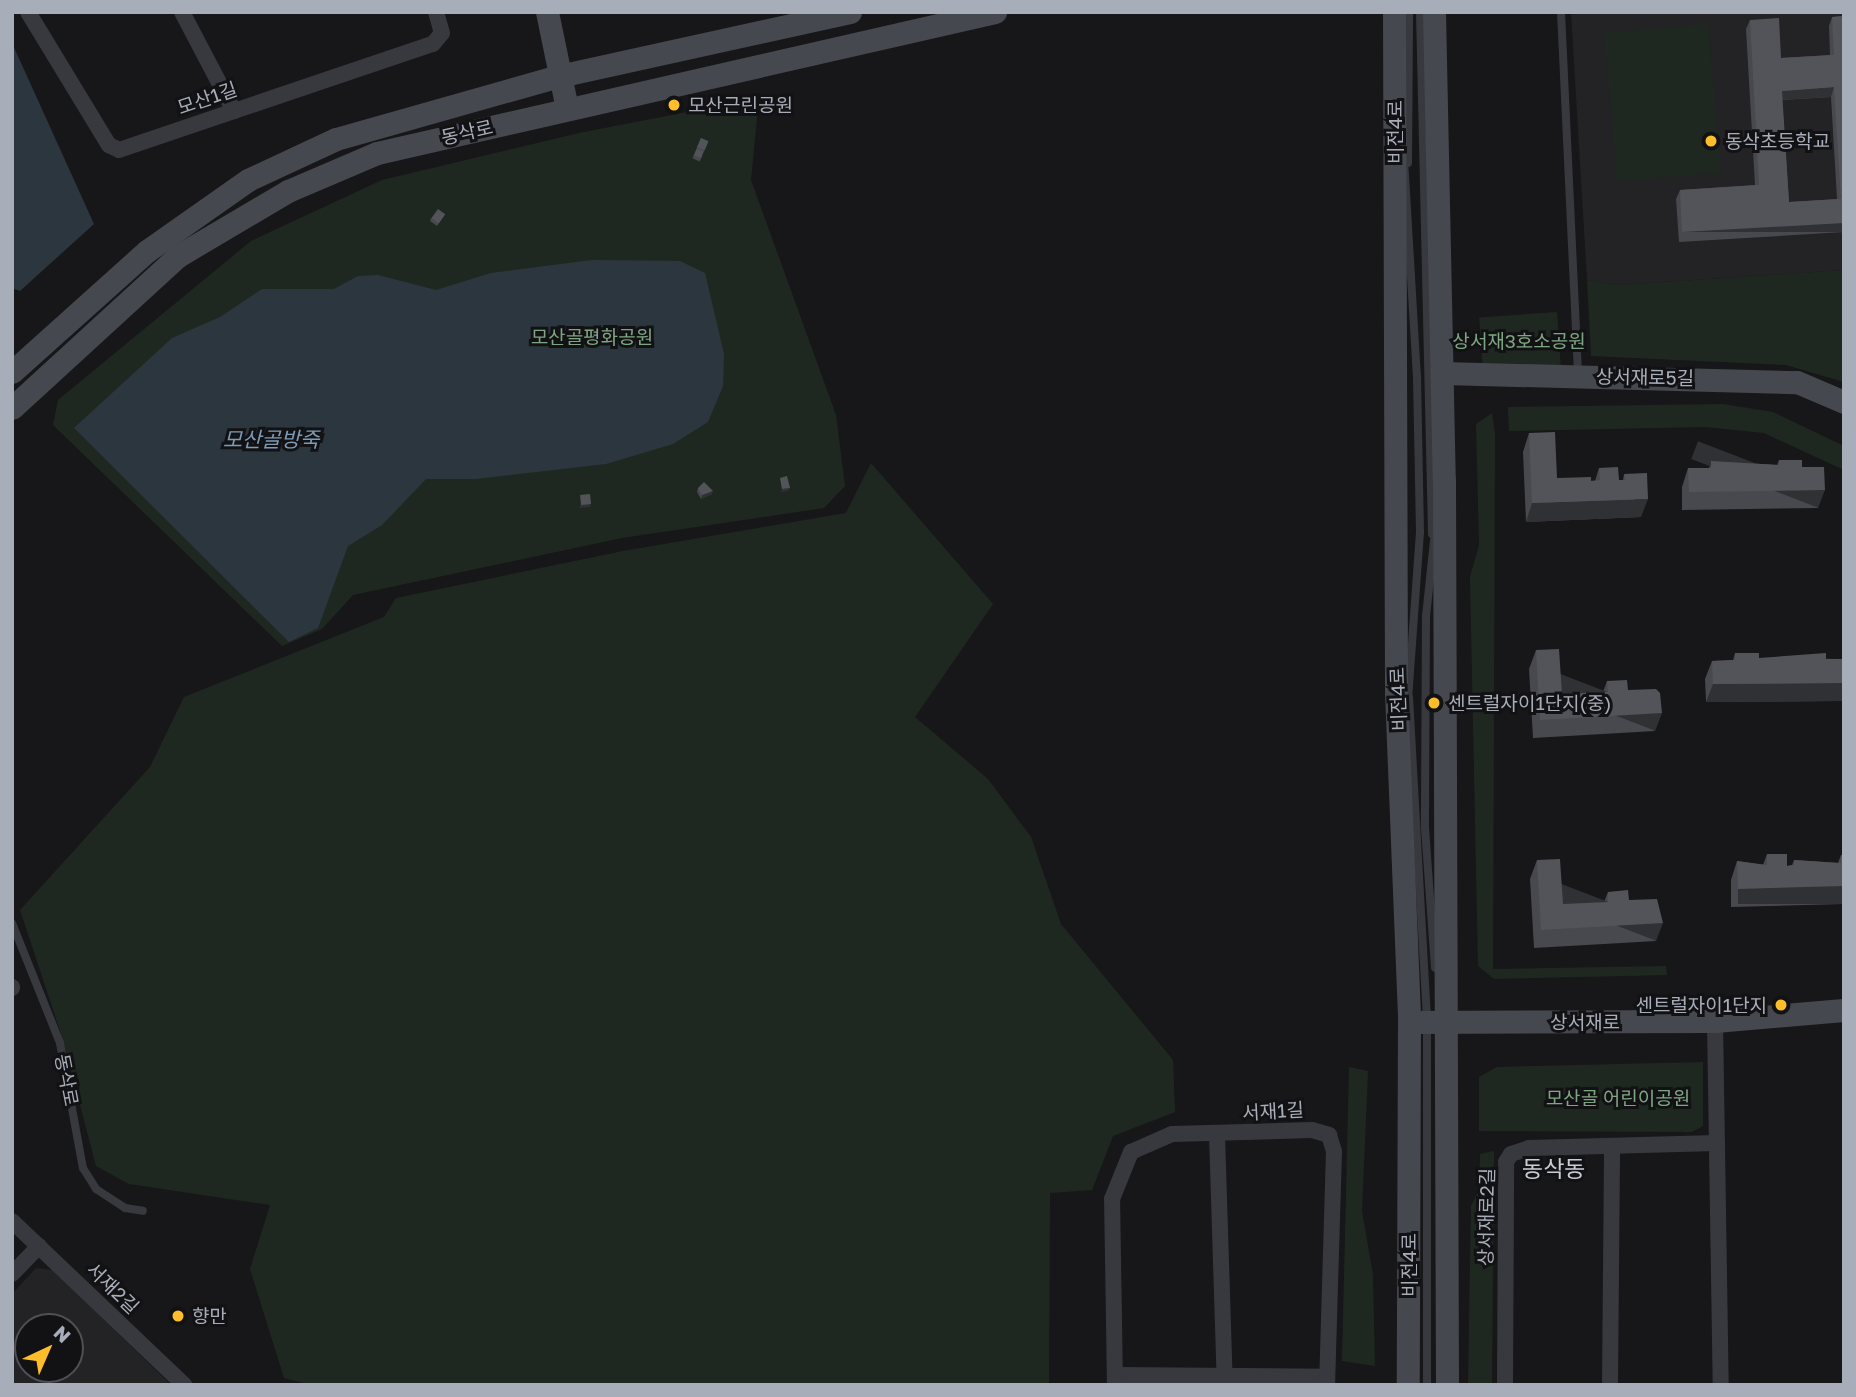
<!DOCTYPE html>
<meta charset="utf-8">
<style>
body{margin:0}
#map{position:relative;width:1856px;height:1397px;overflow:hidden;background:#171719;font-family:"Golos Text","Noto Sans KR",sans-serif}
div>[style]{position:absolute}
.built>*{inset:0;background:#232326}
.green>*{inset:0;background:#1f2820;transform-origin:0 0}
.water>*{inset:0;background:#2c363e}
.lane>*{height:8px;margin:-4px;padding:0 4px;transform-origin:4px;border-radius:4px;background:#38393f}
.street>*{height:16px;margin:-8px;padding:0 8px;transform-origin:8px;border-radius:8px;background:#38393f}
.secondary>*{height:23px;margin:-11.5px;padding:0 11.5px;transform-origin:11.5px;border-radius:11.5px;background:#46484f}
.wall>*{inset:0;background:#48494e;transform-origin:0 0}
.shaded-wall>*{inset:0;background:#303134;transform-origin:0 0}
.building>*{inset:0;background:#53545a;transform-origin:0 0}
.dots>*{width:19px;height:19px;translate:-50% -50%;box-sizing:border-box;border:4px solid #121214;border-radius:50%}
span{translate:-50% -50%;white-space:nowrap;text-align:center;line-height:1.15;-webkit-text-stroke:6px #121214;paint-order:stroke}
.street-label{font-size:19px;color:#a8adba}
.poi-label{font-size:19px;color:#a8adba}
.left{translate:0 -50%;text-align:left}
.right{translate:-100% -50%;text-align:right}
.park-label{font-size:19px;color:#7ea682}
.water-label{font-size:21px;color:#7d9ab7;font-style:italic}
.quarter-label{font-size:23px;color:#caccd6}
.frame{position:absolute;inset:0;border:14px solid #a8adba;pointer-events:none}
.north{position:absolute;left:14px;top:1313px;width:70px;height:70px;box-sizing:border-box;background:#121214;border:2px solid #4e5056;border-radius:50%;rotate:44deg;font-size:19px;font-weight:700;line-height:28px;text-align:center;color:#a8adba}
.north::after{content:'';display:block;margin:auto;width:24px;height:32px;background:#febe2b;clip-path:polygon(50% 0,100% 100%,50% 72%,0 100%)}
</style>
<div id="map">
<div class="built">
<i style="clip-path:polygon(1571px 12px,1844px 12px,1844px 270px,1619px 285px,1587px 280px)"></i>
<i style="clip-path:polygon(evenodd,36px 1268px,53px 1270px,171px 1385px,12px 1385px,12px 1294px,36px 1268px,28px 1327px,70px 1327px,70px 1369px,28px 1369px,28px 1327px)"></i>
</div>
<div class="green">
<i style="left:1708px;top:24px;width:149px;height:104px;rotate:85deg"></i>
<i style="clip-path:polygon(759px 98px,751px 180px,836px 415px,845px 486px,824px 508px,622px 538px,353px 595px,322px 629px,282px 646px,53px 425px,58px 400px,251px 241px,382px 180px,579px 133px)"></i>
<i style="clip-path:polygon(1844px 270px,1844px 382px,1786px 365px,1591px 356px,1587px 280px,1619px 285px)"></i>
<i style="left:1557px;top:312px;width:58px;height:78px;rotate:86deg"></i>
<i style="clip-path:polygon(1723px 404px,1773px 412px,1844px 446px,1844px 470px,1764px 433px,1705px 427px,1509px 431px,1508px 407px)"></i>
<i style="clip-path:polygon(1492px 413px,1495px 433px,1493px 969px,1666px 966px,1667px 975px,1494px 979px,1478px 966px,1470px 577px,1479px 545px,1476px 424px)"></i>
<i style="clip-path:polygon(871px 463px,993px 604px,915px 717px,988px 779px,1031px 837px,1061px 924px,1173px 1060px,1175px 1112px,1113px 1136px,1092px 1190px,1050px 1193px,1049px 1385px,311px 1385px,284px 1378px,250px 1269px,270px 1205px,129px 1184px,96px 1166px,63px 1040px,20px 910px,150px 767px,184px 697px,384px 617px,396px 598px,623px 551px,846px 513px)"></i>
<i style="clip-path:polygon(1703px 1062px,1703px 1126px,1692px 1132px,1479px 1131px,1479px 1077px,1497px 1067px)"></i>
<i style="clip-path:polygon(1349px 1067px,1368px 1071px,1362px 1211px,1373px 1275px,1375px 1366px,1342px 1361px)"></i>
<i style="clip-path:polygon(1494px 1151px,1492px 1385px,1468px 1385px,1471px 1206px,1479px 1190px,1480px 1154px)"></i>
</div>
<div class="water">
<i style="clip-path:polygon(12px 43px,94px 224px,20px 291px,12px 288px)"></i>
<i style="clip-path:polygon(592px 260px,680px 261px,705px 273px,724px 354px,723px 386px,708px 422px,673px 444px,606px 464px,476px 479px,426px 479px,382px 525px,348px 546px,318px 628px,289px 642px,74px 428px,172px 338px,220px 317px,262px 289px,334px 289px,358px 276px,378px 275px,436px 290px,491px 273px)"></i>
</div>
<div class="lane">
<i style="left:1420px;top:12px;width:522px;rotate:88.68deg"></i>
<i style="left:1561px;top:12px;width:361px;rotate:87.3deg"></i>
<i style="left:1404px;top:159px;width:218px;rotate:86.6deg"></i>
<i style="left:1417px;top:377px;width:155px;rotate:88.9deg"></i>
<i style="left:1420px;top:532px;width:169px;rotate:94.1deg"></i>
<i style="left:1408px;top:163px;width:151px;rotate:-89.6deg"></i>
<i style="left:1435px;top:531px;width:86px;rotate:96deg"></i>
<i style="left:1426px;top:617px;width:211px;rotate:90.3deg"></i>
<i style="left:1425px;top:828px;width:140px;rotate:85.9deg"></i>
<i style="left:1409px;top:697px;width:325px;rotate:86.8deg"></i>
<i style="left:1427px;top:1022px;width:363px;rotate:90deg"></i>
<i style="left:12px;top:923px;width:129px;rotate:68.2deg"></i>
<i style="left:60px;top:1043px;width:127px;rotate:79.6deg"></i>
<i style="left:83px;top:1168px;width:25px;rotate:58deg"></i>
<i style="left:96px;top:1189px;width:35px;rotate:33deg"></i>
<i style="left:125px;top:1208px;width:18px;rotate:9deg"></i>
</div>
<div class="street">
<i style="left:28px;top:12px;width:156px;rotate:58.7deg"></i>
<i style="left:109px;top:145px;width:11px;rotate:27deg"></i>
<i style="left:119px;top:150px;width:331px;rotate:-18.7deg"></i>
<i style="left:433px;top:44px;width:14px;rotate:-51deg"></i>
<i style="left:442px;top:33px;width:22px;rotate:-106deg"></i>
<i style="left:182px;top:12px;width:112px;rotate:62.3deg"></i>
<i style="left:12px;top:987px;width:1px;rotate:90deg"></i>
<i style="left:1715px;top:1021px;width:364px;rotate:89.1deg"></i>
<i style="left:1217px;top:1135px;width:250px;rotate:88.2deg"></i>
<i style="left:12px;top:1221px;width:238px;rotate:43.6deg"></i>
<i style="left:12px;top:1274px;width:39px;rotate:-46deg"></i>
<i style="left:1115px;top:1375px;width:212px;rotate:0.5deg"></i>
<i style="left:1115px;top:1385px;width:186px;rotate:-90.9deg"></i>
<i style="left:1112px;top:1199px;width:51px;rotate:-68deg"></i>
<i style="left:1131px;top:1152px;width:45px;rotate:-23.7deg"></i>
<i style="left:1172px;top:1134px;width:140px;rotate:-1.6deg"></i>
<i style="left:1312px;top:1130px;width:18px;rotate:16deg"></i>
<i style="left:1329px;top:1135px;width:17px;rotate:73deg"></i>
<i style="left:1334px;top:1151px;width:234px;rotate:91.7deg"></i>
<i style="left:1505px;top:1385px;width:223px;rotate:-89.7deg"></i>
<i style="left:1506px;top:1162px;width:9px;rotate:-58deg"></i>
<i style="left:1511px;top:1154px;width:19px;rotate:-18deg"></i>
<i style="left:1529px;top:1148px;width:188px;rotate:-1.5deg"></i>
<i style="left:1610px;top:1385px;width:239px;rotate:-89.5deg"></i>
</div>
<div class="secondary">
<i style="left:547px;top:12px;width:99px;rotate:78.3deg"></i>
<i style="left:1394px;top:12px;width:680px;rotate:89.83deg"></i>
<i style="left:1396px;top:692px;width:330px;rotate:87.7deg"></i>
<i style="left:1409px;top:1022px;width:363px;rotate:90.2deg"></i>
<i style="left:1434px;top:12px;width:468px;rotate:88.8deg"></i>
<i style="left:1444px;top:480px;width:905px;rotate:89.81deg"></i>
<i style="left:12px;top:372px;width:181px;rotate:-41.9deg"></i>
<i style="left:147px;top:251px;width:123px;rotate:-35.1deg"></i>
<i style="left:248px;top:180px;width:97px;rotate:-25deg"></i>
<i style="left:336px;top:139px;width:232px;rotate:-15.8deg"></i>
<i style="left:559px;top:76px;width:298px;rotate:-12.4deg"></i>
<i style="left:1443px;top:373px;width:354px;rotate:1.5deg"></i>
<i style="left:1797px;top:382px;width:51px;rotate:23.1deg"></i>
<i style="left:12px;top:408px;width:225px;rotate:-42.5deg"></i>
<i style="left:178px;top:256px;width:128px;rotate:-30.6deg"></i>
<i style="left:288px;top:191px;width:97px;rotate:-23.1deg"></i>
<i style="left:377px;top:153px;width:634px;rotate:-12.85deg"></i>
<i style="left:1409px;top:1022px;width:306px;rotate:-0.2deg"></i>
<i style="left:1715px;top:1021px;width:129px;rotate:-4.9deg"></i>
</div>
<div class="wall">
<i style="clip-path:polygon(evenodd,1844px 16px,1844px 232px,1679px 242px,1676px 199px,1680px 190px,1755px 185px,1746px 29px,1750px 20px,1781px 58px,1830px 55px,1829px 26px,1832px 17px,1844px 16px,1831px 97px,1837px 199px,1789px 202px,1782px 100px,1831px 97px)"></i>
<i style="left:701px;top:138px;width:8px;height:22px;rotate:23deg"></i>
<i style="clip-path:polygon(445px 214px,437px 226px,430px 221px,431px 218px)"></i>
<i style="clip-path:polygon(1529px 433px,1557px 478px,1595px 481px,1599px 468px,1619px 480px,1623px 480px,1624px 474px,1641px 517px,1526px 522px,1523px 452px)"></i>
<i style="clip-path:polygon(1779px 460px,1802px 467px,1818px 508px,1682px 510px,1682px 487px,1688px 468px,1709px 468px,1711px 461px,1777px 465px)"></i>
<i style="clip-path:polygon(698px 488px,712px 494px,701px 499px,697px 492px)"></i>
<i style="clip-path:polygon(1536px 650px,1562px 694px,1603px 692px,1607px 681px,1628px 690px,1655px 731px,1533px 738px,1529px 669px)"></i>
<i style="clip-path:polygon(1735px 653px,1759px 658px,1844px 659px,1844px 696px,1842px 701px,1706px 702px,1705px 679px,1712px 661px,1733px 660px)"></i>
<i style="clip-path:polygon(1767px 854px,1787px 866px,1792px 865px,1794px 860px,1838px 863px,1841px 855px,1844px 904px,1731px 907px,1731px 880px,1737px 861px,1763px 865px)"></i>
<i style="clip-path:polygon(1537px 860px,1563px 904px,1604px 902px,1608px 892px,1629px 900px,1656px 941px,1534px 948px,1530px 879px)"></i>
</div>
<div class="shaded-wall">
<i style="clip-path:polygon(1834px 87px,1831px 97px,1778px 100px,1782px 91px)"></i>
<i style="left:1844px;top:223px;width:9px;height:162px;rotate:90deg"></i>
<i style="clip-path:polygon(790px 488px,788px 491px,781px 492px,782px 489px)"></i>
<i style="left:1825px;top:490px;width:19px;height:136px;rotate:111deg"></i>
<i style="clip-path:polygon(713px 491px,712px 494px,701px 499px,702px 495px)"></i>
<i style="clip-path:polygon(1648px 499px,1641px 517px,1526px 522px,1532px 503px)"></i>
<i style="clip-path:polygon(581px 504px,591px 504px,590px 507px,579px 508px)"></i>
<i style="clip-path:polygon(1844px 683px,1844px 696px,1842px 701px,1706px 702px,1713px 684px)"></i>
<i style="left:1662px;top:713px;width:19px;height:122px;rotate:111deg"></i>
<i style="left:1844px;top:886px;width:18px;height:106px;rotate:90deg"></i>
<i style="left:1663px;top:923px;width:19px;height:122px;rotate:111deg"></i>
</div>
<div class="building">
<i style="clip-path:polygon(evenodd,1844px 16px,1844px 223px,1682px 232px,1680px 190px,1759px 185px,1750px 20px,1779px 18px,1781px 58px,1834px 55px,1832px 17px,1844px 16px,1834px 87px,1841px 199px,1789px 202px,1782px 91px,1834px 87px)"></i>
<i style="left:701px;top:138px;width:8px;height:10px;rotate:23deg"></i>
<i style="clip-path:polygon(697px 149px,703px 151px,701px 158px,694px 155px)"></i>
<i style="left:438px;top:209px;width:9px;height:11px;rotate:36deg"></i>
<i style="clip-path:polygon(1555px 432px,1557px 478px,1591px 477px,1591px 481px,1600px 480px,1599px 468px,1618px 467px,1619px 480px,1625px 480px,1624px 474px,1647px 473px,1648px 499px,1532px 503px,1529px 433px)"></i>
<i style="clip-path:polygon(1779px 460px,1802px 460px,1802px 467px,1824px 467px,1825px 490px,1689px 492px,1688px 468px,1711px 468px,1711px 461px,1779px 465px)"></i>
<i style="clip-path:polygon(787px 476px,790px 488px,782px 489px,780px 478px)"></i>
<i style="clip-path:polygon(704px 482px,713px 491px,702px 495px,698px 488px)"></i>
<i style="left:590px;top:494px;width:10px;height:10px;rotate:84deg"></i>
<i style="clip-path:polygon(1559px 649px,1562px 694px,1608px 692px,1607px 681px,1627px 680px,1628px 690px,1656px 689px,1660px 693px,1662px 713px,1540px 720px,1536px 650px)"></i>
<i style="clip-path:polygon(1735px 653px,1759px 653px,1759px 658px,1826px 653px,1826px 659px,1844px 659px,1844px 683px,1713px 684px,1712px 661px,1735px 660px)"></i>
<i style="clip-path:polygon(1767px 854px,1787px 854px,1787px 866px,1794px 865px,1794px 860px,1841px 863px,1841px 855px,1844px 855px,1844px 886px,1738px 889px,1737px 861px,1767px 865px)"></i>
<i style="clip-path:polygon(1560px 859px,1563px 904px,1608px 902px,1608px 892px,1628px 890px,1629px 900px,1657px 899px,1663px 923px,1541px 930px,1537px 860px)"></i>
</div>
<div class="dots">
<i style="left:674px;top:105px;background:#febe2b"></i>
<i style="left:1711px;top:141px;background:#febe2b"></i>
<i style="left:1434px;top:703px;background:#febe2b"></i>
<i style="left:1781px;top:1005px;background:#febe2b"></i>
<i style="left:178px;top:1316px;background:#febe2b"></i>
</div>
<div class="street-label">
<span style="left:207px;top:98px;rotate:-19deg">모산1길</span>
<span style="left:467px;top:132px;rotate:-13deg">동삭로</span>
<span style="left:1395px;top:132px;rotate:-90deg">비전4로</span>
<span style="left:1645px;top:377px;rotate:1deg">상서재로5길</span>
<span style="left:1398px;top:699px;rotate:-92deg">비전4로</span>
<span style="left:1585px;top:1022px">상서재로</span>
<span style="left:67px;top:1080px;rotate:79deg">동삭로</span>
<span style="left:1273px;top:1111px;rotate:-3deg">서재1길</span>
<span style="left:1486px;top:1217px;rotate:-89deg">상서재로2길</span>
<span style="left:1409px;top:1265px;rotate:-90deg">비전4로</span>
<span style="left:113px;top:1288px;rotate:44deg">서재2길</span>
</div>
<div class="poi-label">
<span class="left" style="left:688px;top:105px">모산근린공원</span>
<span class="left" style="left:1725px;top:141px">동삭초등학교</span>
<span class="left" style="left:1448px;top:703px">센트럴자이1단지(중)</span>
<span class="right" style="left:1767px;top:1005px">센트럴자이1단지</span>
<span class="left" style="left:192px;top:1316px">향만</span>
</div>
<div class="park-label">
<span style="left:592px;top:337px">모산골평화공원</span>
<span style="left:1519px;top:341px">상서재3호소공원</span>
<span style="left:1618px;top:1098px">모산골 어린이공원</span>
</div>
<div class="water-label">
<span style="left:271px;top:439px">모산골방죽</span>
</div>
<div class="quarter-label">
<span style="left:1554px;top:1168px">동삭동</span>
</div>
<div class="frame"></div>
<div class="north">N</div>
</div>
